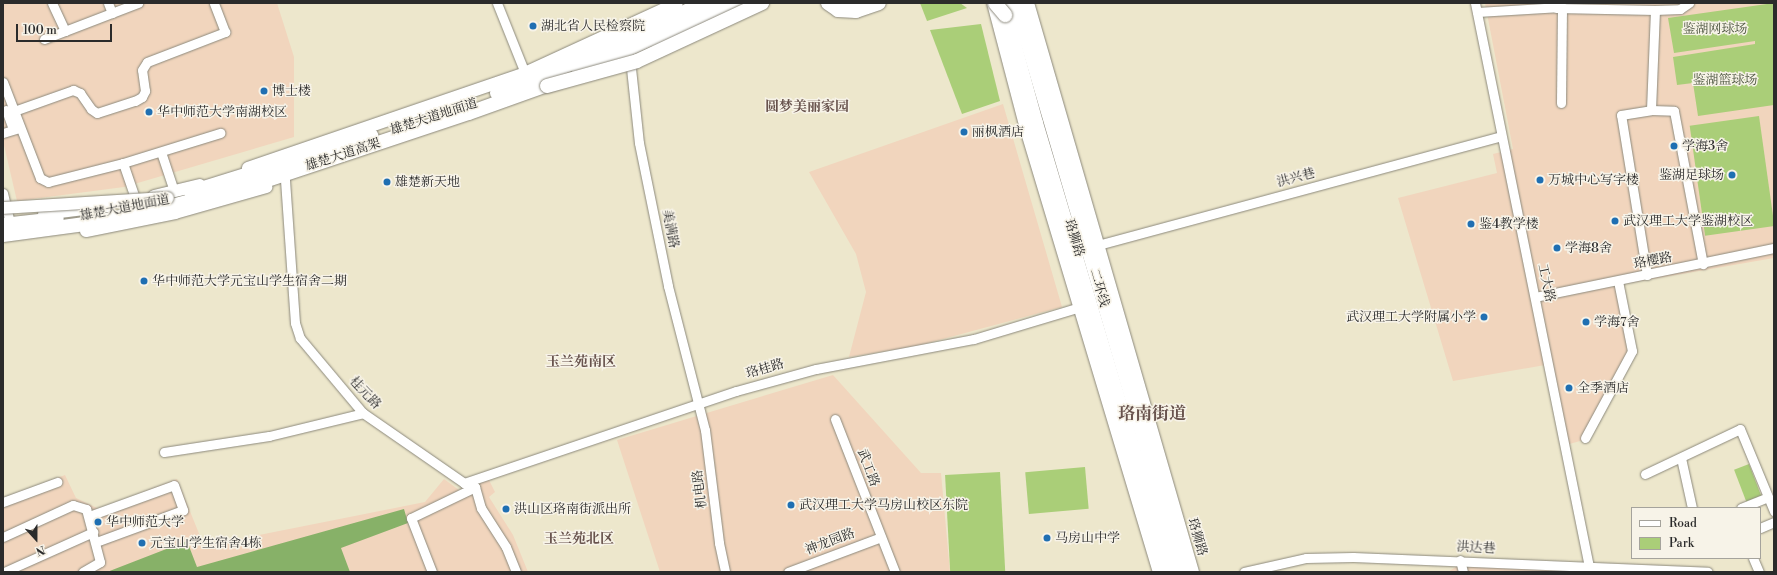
<!DOCTYPE html>
<meta charset="utf-8">
<style>
body{margin:0}
#map{position:relative;width:1777px;height:575px;overflow:hidden;background:#ede7cc;font-family:"Libre Bodoni","Noto Serif SC",serif}
div>[style]{position:absolute}
.built>*{inset:0;background:#f1d5bd}
.green>*{inset:0;background:#aace78;transform-origin:0 0}
.forest>*{inset:0;background:#87b168}
.roads{filter:drop-shadow(0 0 1px #8c897c) drop-shadow(0 0 1px #8c897c)}
.minor>*{height:9px;margin:-4.5px;padding:0 4.5px;transform-origin:4.5px;border-radius:4.5px;background:#fff}
.major>*{height:12px;margin:-6px;padding:0 6px;transform-origin:6px;border-radius:6px;background:#fff}
.highway>*{height:14px;margin:-7px;padding:0 7px;transform-origin:7px;border-radius:7px;background:#fff}
.bridges{filter:drop-shadow(0 0 1px #8c897c) drop-shadow(0 0 1px #8c897c)}
.major-bridge>*{height:12px;margin:-6px;padding:0 6px;transform-origin:6px;border-radius:6px;background:#fff}
.highway-bridge>*{height:14px;margin:-7px;padding:0 7px;transform-origin:7px;border-radius:7px;background:#fff}
.dots>*{width:11px;height:11px;translate:-50% -50%;box-sizing:border-box;border:2px solid #f7f3e8;border-radius:50%}
span{translate:-50% -50%;white-space:nowrap;text-align:center;line-height:1.15;-webkit-text-stroke:3px #f7f3e8;paint-order:stroke}
.poi-label{font-size:13px;color:#2b2b2b}
.left{translate:0 -50%;text-align:left}
.right{translate:-100% -50%;text-align:right}
.park-label{font-size:13px;color:#4b543e}
.street-label{font-size:13px;color:#2b2b2b}
.neighbourhood-label{font-size:14px;color:#68534d;font-weight:700}
.district-label{font-size:17px;color:#68534d;font-weight:700}
.frame{position:absolute;inset:0;border:4px solid #2b2b2b;pointer-events:none}
.legend{position:absolute;left:1631px;top:507px;width:130px;height:52px;box-sizing:border-box;background:#f7f3e8;border:1px solid #a5a39c;margin:0;padding:5px 7px;list-style:none;font-size:12px;color:#2b2b2b}
.legend li{display:flex;align-items:center;gap:8px;height:20px}
.legend b{width:20px;border:1px solid #a5a39c}
.north{position:absolute;left:16px;top:519px;width:40px;height:40px;-webkit-text-stroke:3px #f7f3e8;paint-order:stroke;rotate:159deg;font-size:11px;font-weight:700;line-height:16px;text-align:center;color:#2b2b2b}
.north::after{content:'';display:block;margin:auto;width:14px;height:18px;background:#2b2b2b;clip-path:polygon(50% 0,100% 100%,50% 72%,0 100%)}
.scale{position:absolute;left:16px;top:24px;width:96px;height:18px;box-sizing:border-box;border:2px solid #2b2b2b;border-top:0;padding-left:5px;font-size:12px;line-height:14px;white-space:nowrap;color:#2b2b2b;-webkit-text-stroke:3px #f7f3e8;paint-order:stroke}
</style>
<div id="map">
<div class="built">
<i style="clip-path:polygon(3px 3px,277px 3px,294px 57px,294px 137px,124px 187px,17px 201px,3px 141px)"></i>
<i style="clip-path:polygon(1485px 3px,1774px 3px,1774px 258px,1624px 284px,1635px 348px,1587px 439px,1566px 445px,1545px 365px,1453px 381px,1398px 198px,1497px 173px,1493px 154px,1513px 149px)"></i>
<i style="clip-path:polygon(1003px 104px,1062px 307px,917px 346px,849px 357px,866px 292px,856px 254px,809px 172px)"></i>
<i style="clip-path:polygon(833px 375px,921px 473px,941px 473px,950px 572px,660px 572px,617px 440px)"></i>
<i style="clip-path:polygon(65px 475px,76px 498px,99px 509px,177px 479px,204px 546px,425px 502px,444px 479px,459px 490px,488px 478px,495px 492px,489px 497px,513px 535px,528px 572px,3px 572px,3px 498px)"></i>
<i style="clip-path:polygon(1465px 561px,1591px 568px,1592px 572px,1448px 572px)"></i>
</div>
<div class="green">
<i style="clip-path:polygon(920px 3px,960px 3px,967px 8px,927px 21px)"></i>
<i style="clip-path:polygon(1774px 3px,1774px 105px,1698px 116px,1693px 83px,1677px 85px,1673px 57px,1755px 44px,1755px 41px,1674px 53px,1668px 18px)"></i>
<i style="clip-path:polygon(981px 24px,1000px 101px,962px 114px,930px 30px)"></i>
<i style="left:1759px;top:116px;width:111px;height:70px;rotate:82deg"></i>
<i style="left:1749px;top:464px;width:34px;height:16px;rotate:69deg"></i>
<i style="left:1085px;top:467px;width:42px;height:60px;rotate:85deg"></i>
<i style="left:1000px;top:472px;width:100px;height:55px;rotate:87deg"></i>
</div>
<div class="forest">
<i style="clip-path:polygon(404px 509px,408px 523px,341px 548px,350px 572px,107px 572px,187px 541px,197px 567px)"></i>
</div>
<div class="roads">
<div class="minor">
<i style="left:52px;top:3px;width:31px;rotate:65deg"></i>
<i style="left:108px;top:3px;width:11px;rotate:68deg"></i>
<i style="left:497px;top:3px;width:75px;rotate:68.2deg"></i>
<i style="left:1475px;top:3px;width:581px;rotate:78.57deg"></i>
<i style="left:1556px;top:8px;width:99px;rotate:1.2deg"></i>
<i style="left:1655px;top:10px;width:25px;rotate:-2deg"></i>
<i style="left:1680px;top:9px;width:11px;rotate:-34deg"></i>
<i style="left:1655px;top:10px;width:100px;rotate:92.3deg"></i>
<i style="left:1651px;top:110px;width:23px;rotate:2deg"></i>
<i style="left:1674px;top:111px;width:156px;rotate:79.3deg"></i>
<i style="left:1477px;top:12px;width:84px;rotate:-3.4deg"></i>
<i style="left:44px;top:39px;width:101px;rotate:-21deg"></i>
<i style="left:630px;top:59px;width:84px;rotate:83.9deg"></i>
<i style="left:639px;top:143px;width:146px;rotate:78.5deg"></i>
<i style="left:668px;top:286px;width:149px;rotate:75.6deg"></i>
<i style="left:705px;top:430px;width:114px;rotate:82.9deg"></i>
<i style="left:719px;top:543px;width:30px;rotate:78deg"></i>
<i style="left:3px;top:82px;width:103px;rotate:68.9deg"></i>
<i style="left:40px;top:178px;width:9px;rotate:27deg"></i>
<i style="left:48px;top:182px;width:77px;rotate:-14.2deg"></i>
<i style="left:123px;top:163px;width:102px;rotate:-17.2deg"></i>
<i style="left:1561px;top:103px;width:96px;rotate:-89.4deg"></i>
<i style="left:6px;top:110px;width:20px;rotate:70deg"></i>
<i style="left:14px;top:111px;width:63px;rotate:-19.6deg"></i>
<i style="left:73px;top:90px;width:8px;rotate:23deg"></i>
<i style="left:80px;top:93px;width:19px;rotate:55deg"></i>
<i style="left:91px;top:109px;width:7px;rotate:34deg"></i>
<i style="left:97px;top:113px;width:40px;rotate:-18deg"></i>
<i style="left:135px;top:101px;width:8px;rotate:-30deg"></i>
<i style="left:142px;top:97px;width:7px;rotate:-63deg"></i>
<i style="left:145px;top:91px;width:21px;rotate:-98deg"></i>
<i style="left:142px;top:70px;width:9px;rotate:-58deg"></i>
<i style="left:147px;top:62px;width:84px;rotate:-21deg"></i>
<i style="left:225px;top:32px;width:31px;rotate:-111deg"></i>
<i style="left:3px;top:133px;width:17px;rotate:-17deg"></i>
<i style="left:161px;top:152px;width:41px;rotate:71.6deg"></i>
<i style="left:123px;top:163px;width:39px;rotate:71deg"></i>
<i style="left:285px;top:180px;width:143px;rotate:86deg"></i>
<i style="left:295px;top:323px;width:16px;rotate:72deg"></i>
<i style="left:300px;top:338px;width:98px;rotate:50deg"></i>
<i style="left:363px;top:413px;width:123px;rotate:34.7deg"></i>
<i style="left:464px;top:483px;width:12px;rotate:20deg"></i>
<i style="left:3px;top:193px;width:26px;rotate:77deg"></i>
<i style="left:1098px;top:245px;width:417px;rotate:-15.1deg"></i>
<i style="left:1647px;top:275px;width:162px;rotate:-99.2deg"></i>
<i style="left:1621px;top:115px;width:30px;rotate:-9deg"></i>
<i style="left:1535px;top:297px;width:244px;rotate:-11.6deg"></i>
<i style="left:835px;top:419px;width:164px;rotate:68.6deg"></i>
<i style="left:1585px;top:438px;width:99px;rotate:-61.6deg"></i>
<i style="left:1632px;top:351px;width:71px;rotate:-101.3deg"></i>
<i style="left:164px;top:452px;width:106px;rotate:-8.7deg"></i>
<i style="left:269px;top:436px;width:97px;rotate:-13.7deg"></i>
<i style="left:1681px;top:458px;width:51px;rotate:77.6deg"></i>
<i style="left:1645px;top:474px;width:105px;rotate:-25.3deg"></i>
<i style="left:1740px;top:429px;width:89px;rotate:67.5deg"></i>
<i style="left:464px;top:483px;width:287px;rotate:-18.7deg"></i>
<i style="left:736px;top:391px;width:83px;rotate:-15.4deg"></i>
<i style="left:816px;top:369px;width:161px;rotate:-10.8deg"></i>
<i style="left:974px;top:339px;width:111px;rotate:-16.8deg"></i>
<i style="left:475px;top:487px;width:22px;rotate:74deg"></i>
<i style="left:481px;top:508px;width:46px;rotate:57.3deg"></i>
<i style="left:506px;top:547px;width:27px;rotate:68deg"></i>
<i style="left:3px;top:502px;width:58px;rotate:-20.3deg"></i>
<i style="left:1741px;top:508px;width:29px;rotate:-22deg"></i>
<i style="left:89px;top:516px;width:90px;rotate:-20deg"></i>
<i style="left:174px;top:485px;width:27px;rotate:70deg"></i>
<i style="left:183px;top:510px;width:93px;rotate:159.8deg"></i>
<i style="left:1760px;top:528px;width:15px;rotate:-23deg"></i>
<i style="left:3px;top:537px;width:77px;rotate:-24.6deg"></i>
<i style="left:73px;top:505px;width:14px;rotate:17deg"></i>
<i style="left:86px;top:509px;width:55px;rotate:75.2deg"></i>
<i style="left:100px;top:562px;width:20px;rotate:150deg"></i>
<i style="left:1753px;top:558px;width:15px;rotate:67deg"></i>
<i style="left:1460px;top:560px;width:12px;rotate:76deg"></i>
<i style="left:4px;top:572px;width:98px;rotate:-24.2deg"></i>
<i style="left:432px;top:572px;width:58px;rotate:-111.3deg"></i>
<i style="left:411px;top:518px;width:71px;rotate:-25.8deg"></i>
<i style="left:788px;top:572px;width:99px;rotate:-20.6deg"></i>
<i style="left:1244px;top:572px;width:64px;rotate:-12.7deg"></i>
<i style="left:1306px;top:558px;width:47px;rotate:-1.2deg"></i>
<i style="left:1353px;top:557px;width:355px;rotate:2.4deg"></i>
</div>
<div class="major">
<i style="left:993px;top:3px;width:130px;rotate:75.3deg"></i>
<i style="left:1026px;top:129px;width:463px;rotate:73.3deg"></i>
<i style="left:1028px;top:3px;width:592px;rotate:73.83deg"></i>
<i style="left:721px;top:13px;width:24px;rotate:-24deg"></i>
<i style="left:658px;top:44px;width:38px;rotate:-27deg"></i>
<i style="left:248px;top:168px;width:293px;rotate:-18.9deg"></i>
<i style="left:525px;top:73px;width:167px;rotate:-24.7deg"></i>
<i style="left:154px;top:196px;width:47px;rotate:-13.4deg"></i>
<i style="left:44px;top:214px;width:64px;rotate:-7.2deg"></i>
<i style="left:86px;top:231px;width:91px;rotate:-11.4deg"></i>
<i style="left:175px;top:213px;width:95px;rotate:-15.9deg"></i>
</div>
<div class="highway">
<i style="left:828px;top:3px;width:12px;rotate:35deg"></i>
<i style="left:838px;top:10px;width:18px;rotate:3deg"></i>
<i style="left:856px;top:11px;width:24px;rotate:-19deg"></i>
<i style="left:1003px;top:3px;width:124px;rotate:74.6deg"></i>
<i style="left:1036px;top:123px;width:469px;rotate:73.4deg"></i>
<i style="left:1016px;top:3px;width:593px;rotate:73.64deg"></i>
<i style="left:579px;top:72px;width:165px;rotate:-24.7deg"></i>
<i style="left:497px;top:93px;width:92px;rotate:-21.6deg"></i>
<i style="left:583px;top:59px;width:133px;rotate:-24.8deg"></i>
<i style="left:191px;top:192px;width:189px;rotate:-17.3deg"></i>
<i style="left:3px;top:225px;width:54px;rotate:-6.3deg"></i>
<i style="left:3px;top:235px;width:90px;rotate:-7.7deg"></i>
<i style="left:92px;top:223px;width:82px;rotate:-12deg"></i>
<i style="left:172px;top:206px;width:92px;rotate:-15.1deg"></i>
<i style="left:261px;top:182px;width:219px;rotate:-18.4deg"></i>
<i style="left:469px;top:113px;width:95px;rotate:-19.8deg"></i>
</div>
</div>
<div class="bridges">
<div class="major-bridge">
<i style="left:3px;top:208px;width:165px;rotate:-3.5deg"></i>
</div>
<div class="highway-bridge">
<i style="left:995px;top:3px;width:16px;rotate:50deg"></i>
<i style="left:547px;top:86px;width:93px;rotate:-15.5deg"></i>
<i style="left:637px;top:61px;width:138px;rotate:-24.9deg"></i>
</div>
</div>
<div class="dots">
<i style="left:533px;top:26px;background:#1f6fb2"></i>
<i style="left:264px;top:91px;background:#1f6fb2"></i>
<i style="left:149px;top:112px;background:#1f6fb2"></i>
<i style="left:964px;top:132px;background:#1f6fb2"></i>
<i style="left:1674px;top:146px;background:#1f6fb2"></i>
<i style="left:1732px;top:175px;background:#1f6fb2"></i>
<i style="left:1540px;top:180px;background:#1f6fb2"></i>
<i style="left:387px;top:182px;background:#1f6fb2"></i>
<i style="left:1615px;top:221px;background:#1f6fb2"></i>
<i style="left:1471px;top:224px;background:#1f6fb2"></i>
<i style="left:1557px;top:248px;background:#1f6fb2"></i>
<i style="left:144px;top:281px;background:#1f6fb2"></i>
<i style="left:1484px;top:317px;background:#1f6fb2"></i>
<i style="left:1586px;top:322px;background:#1f6fb2"></i>
<i style="left:1569px;top:388px;background:#1f6fb2"></i>
<i style="left:791px;top:505px;background:#1f6fb2"></i>
<i style="left:506px;top:509px;background:#1f6fb2"></i>
<i style="left:98px;top:522px;background:#1f6fb2"></i>
<i style="left:1047px;top:538px;background:#1f6fb2"></i>
<i style="left:142px;top:543px;background:#1f6fb2"></i>
</div>
<div class="poi-label">
<span class="left" style="left:541px;top:26px">湖北省人民检察院</span>
<span class="left" style="left:272px;top:91px">博士楼</span>
<span class="left" style="left:157px;top:112px">华中师范大学南湖校区</span>
<span class="left" style="left:972px;top:132px">丽枫酒店</span>
<span class="left" style="left:1682px;top:146px">学海3舍</span>
<span class="right" style="left:1724px;top:175px">鉴湖足球场</span>
<span class="left" style="left:1548px;top:180px">万城中心写字楼</span>
<span class="left" style="left:395px;top:182px">雄楚新天地</span>
<span class="left" style="left:1623px;top:221px">武汉理工大学鉴湖校区</span>
<span class="left" style="left:1479px;top:224px">鉴4教学楼</span>
<span class="left" style="left:1565px;top:248px">学海8舍</span>
<span class="left" style="left:152px;top:281px">华中师范大学元宝山学生宿舍二期</span>
<span class="right" style="left:1476px;top:317px">武汉理工大学附属小学</span>
<span class="left" style="left:1594px;top:322px">学海7舍</span>
<span class="left" style="left:1577px;top:388px">全季酒店</span>
<span class="left" style="left:799px;top:505px">武汉理工大学马房山校区东院</span>
<span class="left" style="left:514px;top:509px">洪山区珞南街派出所</span>
<span class="left" style="left:106px;top:522px">华中师范大学</span>
<span class="left" style="left:1055px;top:538px">马房山中学</span>
<span class="left" style="left:150px;top:543px">元宝山学生宿舍4栋</span>
</div>
<div class="park-label">
<span style="left:1715px;top:29px">鉴湖网球场</span>
<span style="left:1725px;top:80px">鉴湖篮球场</span>
</div>
<div class="street-label">
<span style="left:434px;top:117px;rotate:-18deg">雄楚大道地面道</span>
<span style="left:343px;top:155px;rotate:-18deg">雄楚大道高架</span>
<span style="left:1296px;top:178px;rotate:-15deg">洪兴巷</span>
<span style="left:125px;top:208px;rotate:-11deg">雄楚大道地面道</span>
<span style="left:670px;top:229px;rotate:79deg">美满路</span>
<span style="left:1074px;top:238px;rotate:73deg">珞狮路</span>
<span style="left:1653px;top:261px;rotate:-11deg">珞樱路</span>
<span style="left:1546px;top:283px;rotate:78deg">工大路</span>
<span style="left:1099px;top:288px;rotate:74deg">二环线</span>
<span style="left:765px;top:369px;rotate:-16deg">珞桂路</span>
<span style="left:365px;top:393px;rotate:47deg">桂元路</span>
<span style="left:868px;top:468px;rotate:69deg">武工路</span>
<span style="left:700px;top:489px;rotate:-97deg">机电路</span>
<span style="left:1197px;top:537px;rotate:74deg">珞狮路</span>
<span style="left:830px;top:542px;rotate:-21deg">神龙园路</span>
<span style="left:1476px;top:548px;rotate:3deg">洪达巷</span>
</div>
<div class="neighbourhood-label">
<span style="left:807px;top:107px">圆梦美丽家园</span>
<span style="left:581px;top:362px">玉兰苑南区</span>
<span style="left:579px;top:539px">玉兰苑北区</span>
</div>
<div class="district-label">
<span style="left:1152px;top:415px">珞南街道</span>
</div>
<div class="frame"></div>
<ul class="legend">
<li><b style="height:5px;background:#fff"></b>Road</li>
<li><b style="height:11px;background:#aace78"></b>Park</li>
</ul>
<div class="north">N</div>
<div class="scale">100 m</div>
</div>
